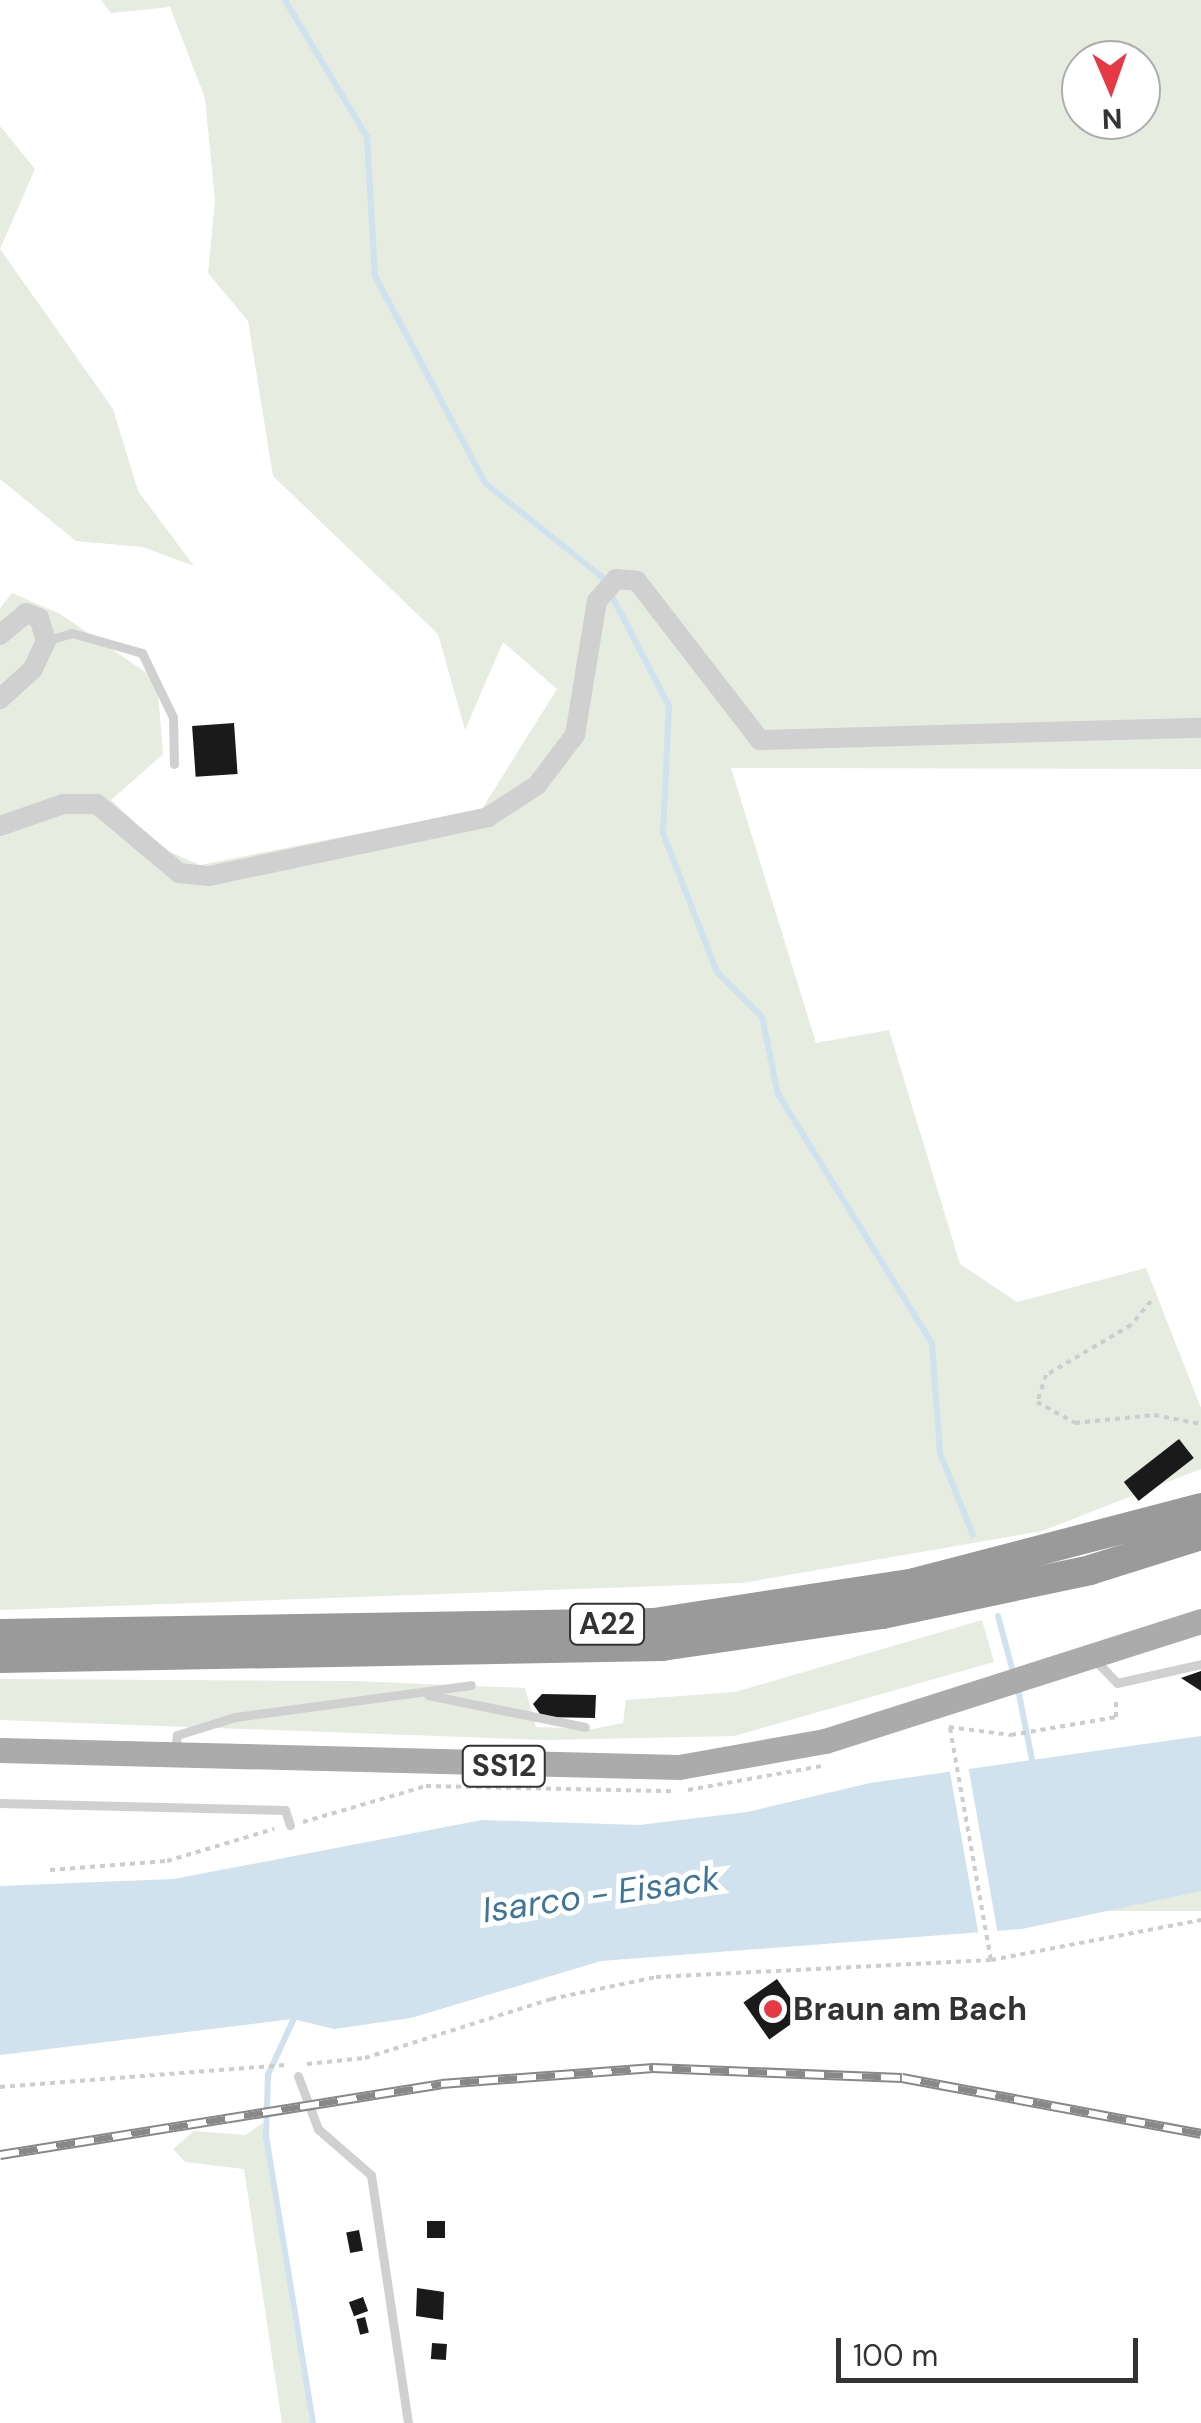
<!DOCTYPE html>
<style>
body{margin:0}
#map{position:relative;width:1201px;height:2423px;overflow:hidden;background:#fff;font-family:"DM Sans",sans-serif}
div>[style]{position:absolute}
.green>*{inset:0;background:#e6ecdf;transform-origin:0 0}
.water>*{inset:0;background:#cfe2ee}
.pier>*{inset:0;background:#fff;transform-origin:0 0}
.stream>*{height:6px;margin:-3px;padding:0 3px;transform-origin:3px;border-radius:3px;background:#cfe2ee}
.building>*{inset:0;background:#1a1a1a;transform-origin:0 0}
.path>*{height:4px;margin-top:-2px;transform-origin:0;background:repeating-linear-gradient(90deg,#cdcdcd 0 5px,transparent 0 10px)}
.service>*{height:9px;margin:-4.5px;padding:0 4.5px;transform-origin:4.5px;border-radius:4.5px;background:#d0d0d0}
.tertiary>*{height:20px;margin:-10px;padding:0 10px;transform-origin:10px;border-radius:10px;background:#d0d0d0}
.primary>*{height:25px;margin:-12.5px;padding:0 12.5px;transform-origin:12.5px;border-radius:12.5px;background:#ababab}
.motorway>*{height:30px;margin:-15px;padding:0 15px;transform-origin:15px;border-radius:15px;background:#9a9a9a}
.rail>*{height:10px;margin-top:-5px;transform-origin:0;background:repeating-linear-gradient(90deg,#fff 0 19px,#888 0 38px);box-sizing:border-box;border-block:2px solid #888}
.dots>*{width:28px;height:28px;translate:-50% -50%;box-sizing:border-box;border:5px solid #fff;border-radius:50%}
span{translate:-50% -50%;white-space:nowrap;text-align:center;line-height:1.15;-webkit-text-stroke:10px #fff;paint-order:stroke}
.shield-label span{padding:2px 8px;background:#fff;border:2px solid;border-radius:8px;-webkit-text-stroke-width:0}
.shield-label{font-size:30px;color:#333;font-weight:700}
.poi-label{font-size:32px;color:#333;font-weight:700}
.left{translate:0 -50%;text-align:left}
.water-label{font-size:35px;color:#3f7597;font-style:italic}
.north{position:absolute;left:1061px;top:40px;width:100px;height:100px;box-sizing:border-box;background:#fff;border:2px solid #adadad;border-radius:50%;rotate:178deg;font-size:28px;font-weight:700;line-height:40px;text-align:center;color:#333}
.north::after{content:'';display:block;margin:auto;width:35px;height:45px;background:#e63946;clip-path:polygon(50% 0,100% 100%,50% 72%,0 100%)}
.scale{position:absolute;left:836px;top:2338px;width:302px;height:45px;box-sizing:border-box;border:5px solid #333;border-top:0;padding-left:12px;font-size:30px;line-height:35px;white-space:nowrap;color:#333;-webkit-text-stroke:8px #fff;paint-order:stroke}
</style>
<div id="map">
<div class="green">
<i style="clip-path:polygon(evenodd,101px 0,1201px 0,1201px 769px,731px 768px,816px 1043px,889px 1030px,960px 1264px,1017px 1302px,1146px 1268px,1201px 1408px,1201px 1469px,1042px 1531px,742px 1583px,0 1610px,0 608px,12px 593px,60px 614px,157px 680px,163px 754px,111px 800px,165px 850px,200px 865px,482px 809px,557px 689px,503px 642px,465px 730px,438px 634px,273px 476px,248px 321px,208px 273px,215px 201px,205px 98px,170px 7px,111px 13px,101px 0,1081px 60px,1141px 60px,1141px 120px,1081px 120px,1081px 60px)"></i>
<i style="clip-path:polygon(0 126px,35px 169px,0 249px,113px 409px,138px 491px,194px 566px,143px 547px,76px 541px,0 479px)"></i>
<i style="clip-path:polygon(982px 1620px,994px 1662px,734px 1736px,546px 1740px,0 1720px,0 1679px,353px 1681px,525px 1688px,536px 1727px,593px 1729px,623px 1723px,626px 1700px,735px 1692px)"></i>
<i style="left:1201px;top:1891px;width:20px;height:183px;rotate:90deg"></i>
<i style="clip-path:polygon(263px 2123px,266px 2152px,310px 2423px,282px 2423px,244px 2169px,185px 2162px,173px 2149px,194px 2131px,245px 2135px)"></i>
</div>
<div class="water">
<i style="clip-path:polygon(1201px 1736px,1201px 1891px,1022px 1929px,601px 1961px,411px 2018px,334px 2029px,293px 2019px,0 2055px,0 1886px,174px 1879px,482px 1820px,639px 1825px,747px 1812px,870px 1783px)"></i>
</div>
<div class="pier">
<i style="left:968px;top:1765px;width:174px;height:19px;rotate:80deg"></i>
</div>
<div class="stream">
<i style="left:285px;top:0;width:160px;rotate:59.1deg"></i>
<i style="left:367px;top:137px;width:139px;rotate:86.7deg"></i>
<i style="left:375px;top:276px;width:234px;rotate:62deg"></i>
<i style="left:485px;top:483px;width:150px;rotate:38.8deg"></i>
<i style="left:602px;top:577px;width:145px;rotate:62.6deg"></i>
<i style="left:669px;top:706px;width:127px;rotate:92.7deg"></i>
<i style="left:663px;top:833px;width:149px;rotate:68.8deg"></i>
<i style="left:717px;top:972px;width:64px;rotate:45deg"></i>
<i style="left:762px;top:1017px;width:79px;rotate:78.3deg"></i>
<i style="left:778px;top:1094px;width:293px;rotate:58.3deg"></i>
<i style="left:932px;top:1343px;width:110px;rotate:85.8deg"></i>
<i style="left:940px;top:1453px;width:88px;rotate:68.1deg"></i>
<i style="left:998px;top:1616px;width:58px;rotate:75deg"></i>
<i style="left:1017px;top:1684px;width:83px;rotate:78.8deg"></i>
<i style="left:296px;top:2014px;width:67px;rotate:114.7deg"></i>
<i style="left:268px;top:2075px;width:61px;rotate:91.9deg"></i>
<i style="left:266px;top:2136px;width:291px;rotate:80.7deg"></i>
</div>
<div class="building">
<i style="left:234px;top:723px;width:51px;height:42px;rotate:86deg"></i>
<i style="left:1179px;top:1439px;width:24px;height:70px;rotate:52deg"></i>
<i style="clip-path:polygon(1201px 1671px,1201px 1691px,1181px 1678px)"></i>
<i style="clip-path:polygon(542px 1694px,596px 1695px,595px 1718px,542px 1717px,533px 1704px)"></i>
<i style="left:777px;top:1979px;width:45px;height:41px;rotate:55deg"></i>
<i style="left:427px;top:2221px;width:18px;height:17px"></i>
<i style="left:359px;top:2230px;width:21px;height:13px;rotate:79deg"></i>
<i style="clip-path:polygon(417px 2288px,444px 2292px,443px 2320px,416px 2316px)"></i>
<i style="left:363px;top:2297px;width:15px;height:15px;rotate:70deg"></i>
<i style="left:365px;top:2317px;width:16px;height:9px;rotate:76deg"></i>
<i style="left:432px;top:2343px;width:15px;height:16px;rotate:4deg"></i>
</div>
<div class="path">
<i style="left:1151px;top:1301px;width:31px;rotate:130deg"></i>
<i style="left:1131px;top:1325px;width:99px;rotate:149.5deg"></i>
<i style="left:1046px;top:1375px;width:28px;rotate:108deg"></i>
<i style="left:1037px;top:1402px;width:43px;rotate:28.9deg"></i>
<i style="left:1075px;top:1423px;width:79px;rotate:-5.8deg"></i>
<i style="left:1154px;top:1415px;width:48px;rotate:10.8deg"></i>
<i style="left:949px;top:1727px;width:63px;rotate:7.4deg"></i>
<i style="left:1011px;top:1735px;width:107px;rotate:-9.7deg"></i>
<i style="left:1116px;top:1717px;width:19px;rotate:-90deg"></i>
<i style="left:950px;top:1728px;width:236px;rotate:80deg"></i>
<i style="left:688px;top:1790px;width:135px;rotate:-10.2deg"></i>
<i style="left:303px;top:1822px;width:128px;rotate:-16.3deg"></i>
<i style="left:426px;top:1786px;width:247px;rotate:1.2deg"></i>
<i style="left:50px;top:1870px;width:117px;rotate:-4.4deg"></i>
<i style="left:167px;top:1861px;width:112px;rotate:-16.7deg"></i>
<i style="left:307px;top:2064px;width:58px;rotate:-5.9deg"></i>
<i style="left:365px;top:2058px;width:195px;rotate:-17.6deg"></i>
<i style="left:551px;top:1999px;width:107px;rotate:-11.8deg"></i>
<i style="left:656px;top:1977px;width:335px;rotate:-2.9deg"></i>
<i style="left:991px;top:1960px;width:214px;rotate:-10.8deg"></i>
<i style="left:0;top:2087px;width:289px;rotate:-4.4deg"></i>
</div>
<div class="service">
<i style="left:48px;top:640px;width:25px;rotate:-16deg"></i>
<i style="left:72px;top:633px;width:73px;rotate:15.9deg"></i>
<i style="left:142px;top:653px;width:71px;rotate:64.2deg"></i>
<i style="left:173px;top:717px;width:47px;rotate:88.8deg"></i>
<i style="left:1096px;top:1661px;width:30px;rotate:46deg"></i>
<i style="left:1117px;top:1683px;width:86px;rotate:-12.7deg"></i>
<i style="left:428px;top:1695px;width:160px;rotate:11.5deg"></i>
<i style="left:175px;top:1751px;width:16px;rotate:-83deg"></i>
<i style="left:177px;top:1735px;width:61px;rotate:-17.2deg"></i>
<i style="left:235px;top:1717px;width:238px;rotate:-7.7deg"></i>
<i style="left:0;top:1803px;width:285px;rotate:1.4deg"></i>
<i style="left:285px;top:1810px;width:16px;rotate:72deg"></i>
<i style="left:298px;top:2076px;width:57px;rotate:69.3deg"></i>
<i style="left:318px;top:2129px;width:70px;rotate:41deg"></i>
<i style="left:371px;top:2175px;width:251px;rotate:81.5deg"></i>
</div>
<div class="tertiary">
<i style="left:0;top:635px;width:34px;rotate:-40deg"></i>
<i style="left:26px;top:613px;width:14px;rotate:21deg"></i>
<i style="left:39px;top:618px;width:24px;rotate:73deg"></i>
<i style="left:46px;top:641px;width:31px;rotate:115deg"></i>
<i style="left:33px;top:669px;width:45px;rotate:137.7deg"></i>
<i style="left:0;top:826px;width:67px;rotate:-19.2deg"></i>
<i style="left:63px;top:804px;width:34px"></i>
<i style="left:97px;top:804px;width:107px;rotate:40.1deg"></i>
<i style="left:179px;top:873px;width:30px;rotate:6deg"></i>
<i style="left:209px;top:876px;width:285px;rotate:-11.9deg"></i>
<i style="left:488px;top:817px;width:59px;rotate:-33.1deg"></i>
<i style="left:537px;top:785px;width:63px;rotate:-52.8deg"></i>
<i style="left:575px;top:735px;width:136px;rotate:-80.7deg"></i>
<i style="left:597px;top:601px;width:29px;rotate:-49deg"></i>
<i style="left:616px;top:579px;width:21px;rotate:5deg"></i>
<i style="left:637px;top:581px;width:201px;rotate:52.3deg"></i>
<i style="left:760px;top:740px;width:441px;rotate:-1.6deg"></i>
</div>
<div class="primary">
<i style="left:0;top:1750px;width:679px;rotate:1.43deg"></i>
<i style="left:679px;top:1767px;width:148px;rotate:-10.1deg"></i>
<i style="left:825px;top:1741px;width:395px;rotate:-17.7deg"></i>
</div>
<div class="motorway">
<i style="left:0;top:1634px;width:654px;rotate:-0.96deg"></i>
<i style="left:654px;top:1623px;width:263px;rotate:-8.7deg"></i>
<i style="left:914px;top:1583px;width:297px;rotate:-14.6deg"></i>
<i style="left:0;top:1658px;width:662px;rotate:-1.04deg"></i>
<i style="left:662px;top:1646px;width:222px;rotate:-8.3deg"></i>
<i style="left:882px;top:1614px;width:213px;rotate:-11.9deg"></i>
<i style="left:1090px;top:1570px;width:116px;rotate:-17.5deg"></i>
</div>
<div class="rail">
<i style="left:0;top:2155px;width:447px;rotate:-9.1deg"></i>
<i style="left:441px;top:2084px;width:213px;rotate:-4.3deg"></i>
<i style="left:653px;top:2068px;width:249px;rotate:2.3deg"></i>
<i style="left:902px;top:2078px;width:304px;rotate:10.6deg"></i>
</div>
<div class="dots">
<i style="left:773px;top:2009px;background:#e63946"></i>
</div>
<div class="shield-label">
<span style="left:607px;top:1624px">A22</span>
<span style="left:504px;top:1766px">SS12</span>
</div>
<div class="poi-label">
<span class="left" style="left:793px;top:2009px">Braun am Bach</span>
</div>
<div class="water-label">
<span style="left:601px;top:1894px;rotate:-8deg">Isarco - Eisack</span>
</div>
<div class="north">N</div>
<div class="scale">100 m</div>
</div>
